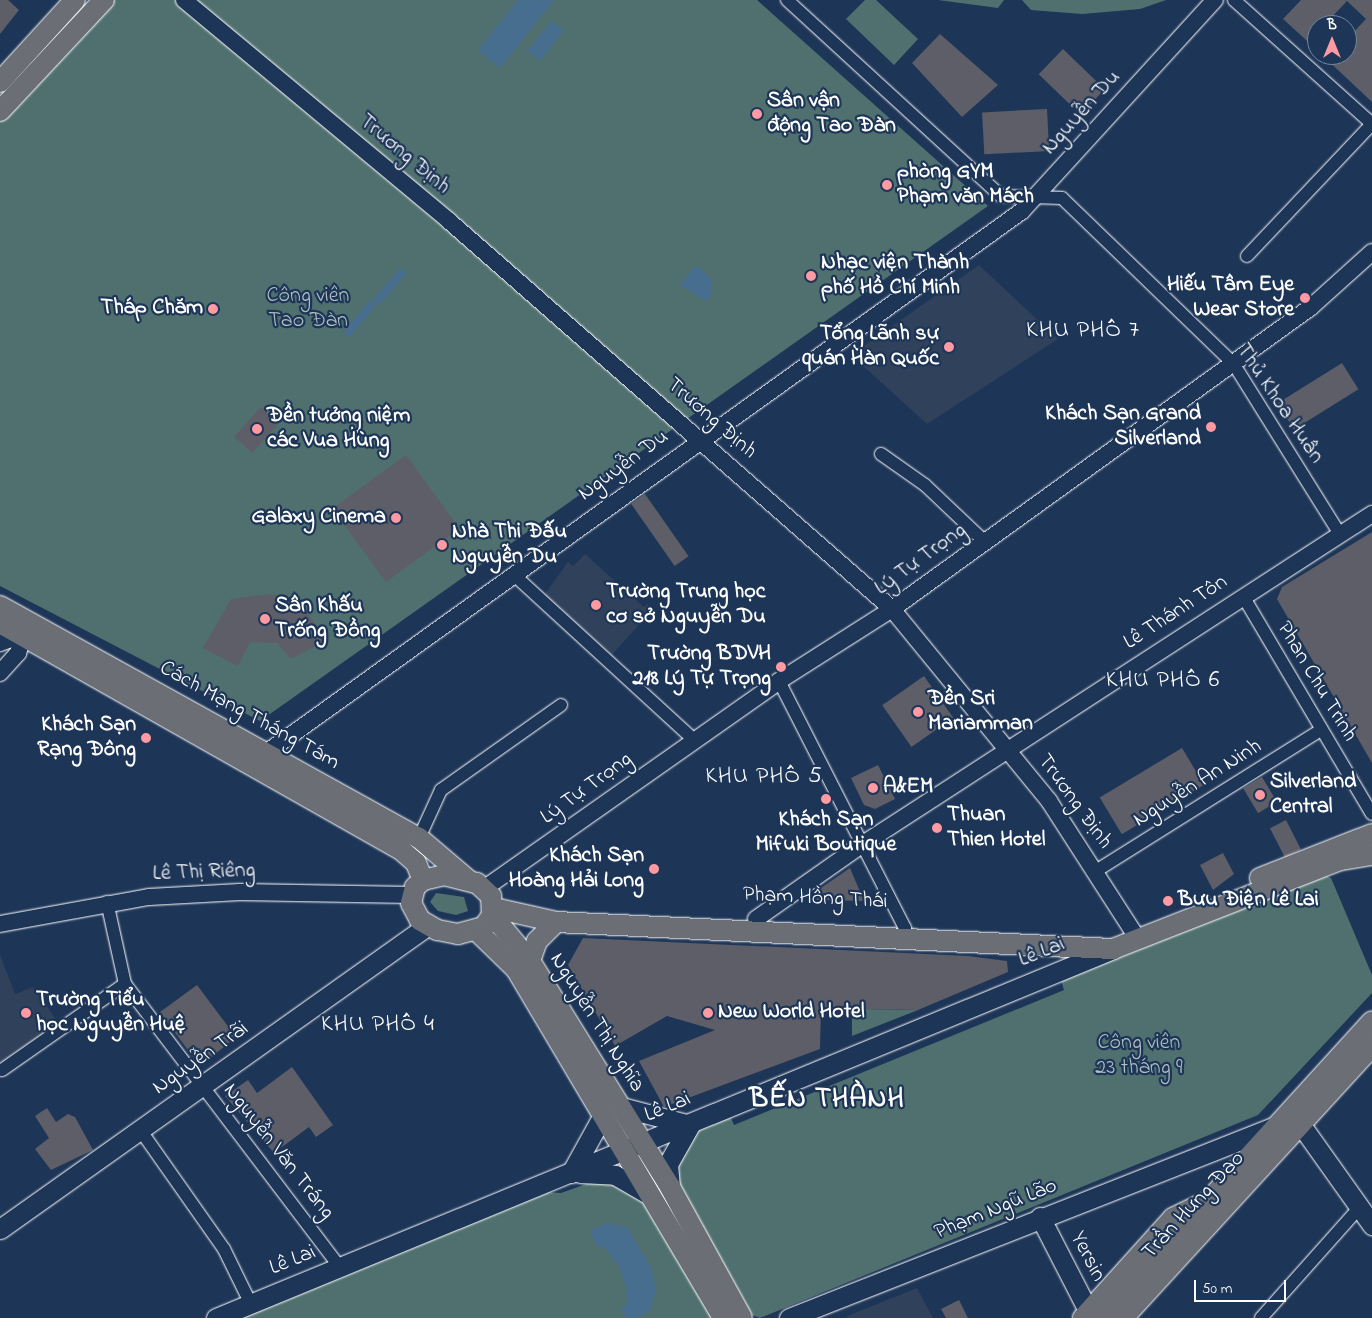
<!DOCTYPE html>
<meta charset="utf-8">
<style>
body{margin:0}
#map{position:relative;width:1372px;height:1318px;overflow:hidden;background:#1d3557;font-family:"Indie Flower",sans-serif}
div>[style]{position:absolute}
.built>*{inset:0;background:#30415c}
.green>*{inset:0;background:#507070}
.water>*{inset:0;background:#476d8f;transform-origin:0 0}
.building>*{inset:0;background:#5d5e67;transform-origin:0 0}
.roads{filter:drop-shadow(0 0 1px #fff) drop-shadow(0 0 1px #fff)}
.minor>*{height:12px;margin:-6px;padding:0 6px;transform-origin:6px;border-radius:6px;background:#1d3557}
.tertiary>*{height:16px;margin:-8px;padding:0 8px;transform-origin:8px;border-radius:8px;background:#1d3557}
.secondary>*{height:19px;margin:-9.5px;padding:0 9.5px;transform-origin:9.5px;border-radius:9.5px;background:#1d3557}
.primary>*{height:20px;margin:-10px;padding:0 10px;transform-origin:10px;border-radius:10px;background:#6b6f75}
.dots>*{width:14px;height:14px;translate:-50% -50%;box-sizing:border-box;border:2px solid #1d3557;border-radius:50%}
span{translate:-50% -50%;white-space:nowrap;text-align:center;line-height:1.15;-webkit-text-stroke:4.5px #1d3557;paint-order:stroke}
.poi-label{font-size:22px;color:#fff;font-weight:700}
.left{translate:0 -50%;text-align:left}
.right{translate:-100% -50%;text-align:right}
.street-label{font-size:22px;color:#fff}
.park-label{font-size:22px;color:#b0bfbf}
.neighbourhood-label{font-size:24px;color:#fff;letter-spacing:1px}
.district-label{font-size:28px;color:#fff;font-weight:700;letter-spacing:1px}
.north{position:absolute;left:1307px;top:15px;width:50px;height:50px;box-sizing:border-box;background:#1d3557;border:1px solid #77869a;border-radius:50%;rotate:0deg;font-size:14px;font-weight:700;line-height:20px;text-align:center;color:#fff}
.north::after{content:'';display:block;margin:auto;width:18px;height:22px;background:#ff9aa2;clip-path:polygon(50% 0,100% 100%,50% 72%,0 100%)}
.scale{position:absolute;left:1194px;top:1280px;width:92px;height:22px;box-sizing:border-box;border:2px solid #fff;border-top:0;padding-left:6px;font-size:15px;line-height:18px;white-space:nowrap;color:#fff;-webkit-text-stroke:4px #1d3557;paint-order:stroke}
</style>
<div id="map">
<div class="built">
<i style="clip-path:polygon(979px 265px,1058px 339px,927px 424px,851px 355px)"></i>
<i style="clip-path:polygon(585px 554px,644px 607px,647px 604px,653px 609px,609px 658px,542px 598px,568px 562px,573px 566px)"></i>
<i style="clip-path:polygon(0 955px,15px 994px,33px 987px,61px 1026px,15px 1059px,0 1062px)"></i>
<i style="clip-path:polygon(917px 1288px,933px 1318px,845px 1318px,852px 1314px)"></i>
</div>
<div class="green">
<i style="clip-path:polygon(108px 0,757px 0,988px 206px,260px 721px,0 586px,0 112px)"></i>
<i style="clip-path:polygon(865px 0,876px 0,918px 39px,894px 65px,846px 19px)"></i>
<i style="clip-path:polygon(938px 0,1004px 0,998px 8px)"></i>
<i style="clip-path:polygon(1022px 0,1166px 0,1140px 9px,1082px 14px,1031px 10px)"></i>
<i style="clip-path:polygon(1325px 875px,1331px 878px,1372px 975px,1372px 993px,1258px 1115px,760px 1318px,752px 1315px,673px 1174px,696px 1130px,730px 1116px,734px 1125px,1064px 990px,1061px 980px)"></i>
<i style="clip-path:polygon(436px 893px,464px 897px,468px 911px,456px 915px,438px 911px,430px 902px)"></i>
<i style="clip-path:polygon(862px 1009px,918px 1010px,852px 1036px,852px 1017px)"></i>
<i style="clip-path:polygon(603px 1178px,637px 1192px,713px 1318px,237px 1318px,546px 1192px,561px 1193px)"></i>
</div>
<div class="water">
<i style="clip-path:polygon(518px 0,554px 0,500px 68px,478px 50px)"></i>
<i style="left:551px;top:21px;width:16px;height:38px;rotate:38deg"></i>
<i style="clip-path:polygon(696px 265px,711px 278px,711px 295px,706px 301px,680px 285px)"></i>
<i style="left:400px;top:268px;width:8px;height:42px;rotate:40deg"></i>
<i style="left:370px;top:300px;width:8px;height:42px;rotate:40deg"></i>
<i style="clip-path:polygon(607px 1223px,627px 1227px,651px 1268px,656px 1290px,650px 1310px,638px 1318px,626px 1318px,621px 1308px,627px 1304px,626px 1286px,618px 1265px,604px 1246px,598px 1248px,590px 1231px)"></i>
</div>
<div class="building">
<i style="clip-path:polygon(0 0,8px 0,19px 10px,0 34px)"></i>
<i style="clip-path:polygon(1301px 0,1372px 0,1372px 102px,1322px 55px,1347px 55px,1347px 39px,1366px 19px,1347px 1px,1330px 19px,1336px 25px,1317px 25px,1317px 50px,1283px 19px)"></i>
<i style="clip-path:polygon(940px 34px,998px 85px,962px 117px,912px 63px)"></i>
<i style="left:1063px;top:49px;width:58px;height:35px;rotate:44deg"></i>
<i style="left:1047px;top:109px;width:42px;height:65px;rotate:87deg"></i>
<i style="left:1342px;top:363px;width:31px;height:76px;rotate:58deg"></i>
<i style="left:261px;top:407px;width:24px;height:40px;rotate:42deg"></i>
<i style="left:406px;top:455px;width:91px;height:91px;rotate:54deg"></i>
<i style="left:645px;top:494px;width:76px;height:17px;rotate:55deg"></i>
<i style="clip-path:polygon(1372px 532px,1372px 763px,1277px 599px,1282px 587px)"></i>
<i style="clip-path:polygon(268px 594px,297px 599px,327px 640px,291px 659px,277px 643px,250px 642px,238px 666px,203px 648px,231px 599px)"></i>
<i style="left:924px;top:676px;width:51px;height:51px;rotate:55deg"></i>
<i style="left:1182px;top:748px;width:43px;height:96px;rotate:59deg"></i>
<i style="clip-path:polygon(878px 765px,895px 799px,875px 809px,864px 805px,851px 778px)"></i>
<i style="left:1262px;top:777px;width:29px;height:22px;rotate:59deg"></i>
<i style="left:1286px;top:820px;width:33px;height:18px;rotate:63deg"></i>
<i style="clip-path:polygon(1223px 853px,1234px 874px,1213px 890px,1200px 865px)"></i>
<i style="clip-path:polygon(850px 868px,864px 901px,817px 900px,815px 892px)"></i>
<i style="clip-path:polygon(583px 938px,968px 956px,1007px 961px,1008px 972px,918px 1010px,821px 1008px,820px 1049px,664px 1107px,639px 1061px,715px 1030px,667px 1016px,615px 1046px,568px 965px)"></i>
<i style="clip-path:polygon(197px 985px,236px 1037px,209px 1059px,193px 1057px,160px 1012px)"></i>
<i style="clip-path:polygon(292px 1067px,333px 1125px,316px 1137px,309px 1127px,274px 1153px,225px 1096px,248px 1080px,257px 1093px)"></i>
<i style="clip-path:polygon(47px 1108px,56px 1122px,68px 1114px,75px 1117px,93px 1150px,51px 1170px,35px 1149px,49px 1138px,35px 1116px)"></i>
<i style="clip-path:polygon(959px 1300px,968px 1318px,946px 1318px,941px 1309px)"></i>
</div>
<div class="roads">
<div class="minor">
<i style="left:787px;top:0;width:290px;rotate:42.5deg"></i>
<i style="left:1001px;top:196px;width:61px;rotate:1.9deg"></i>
<i style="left:1062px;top:198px;width:238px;rotate:44deg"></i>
<i style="left:1233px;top:363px;width:202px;rotate:58deg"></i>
<i style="left:1234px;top:0;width:186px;rotate:41.9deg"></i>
<i style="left:1247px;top:256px;width:182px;rotate:-46.6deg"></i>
<i style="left:881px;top:454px;width:54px;rotate:35.2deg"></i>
<i style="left:925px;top:485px;width:83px;rotate:43.5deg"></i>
<i style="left:513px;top:574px;width:246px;rotate:42.5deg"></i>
<i style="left:1243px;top:596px;width:253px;rotate:59.4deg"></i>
<i style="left:779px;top:681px;width:277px;rotate:63deg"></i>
<i style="left:905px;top:928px;width:11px;rotate:90deg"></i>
<i style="left:419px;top:838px;width:53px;rotate:-65.4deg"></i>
<i style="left:441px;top:790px;width:147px;rotate:-35.3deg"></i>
<i style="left:1096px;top:871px;width:266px;rotate:-32.1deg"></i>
<i style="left:107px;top:902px;width:84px;rotate:77.6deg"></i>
<i style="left:125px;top:984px;width:355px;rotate:52.8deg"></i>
<i style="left:2px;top:1070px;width:150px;rotate:-35deg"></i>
<i style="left:141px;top:1131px;width:144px;rotate:54.9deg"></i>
<i style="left:224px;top:1249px;width:61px;rotate:63.9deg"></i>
<i style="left:1261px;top:1318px;width:147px;rotate:-48.3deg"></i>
</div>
<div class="tertiary">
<i style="left:184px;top:0;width:345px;rotate:39.8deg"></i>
<i style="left:449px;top:221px;width:589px;rotate:41.21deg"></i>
<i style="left:892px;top:609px;width:248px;rotate:50.7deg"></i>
<i style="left:1049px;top:801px;width:164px;rotate:57.2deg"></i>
<i style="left:0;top:643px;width:23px;rotate:-20deg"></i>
<i style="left:0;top:673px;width:27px;rotate:-48deg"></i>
<i style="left:18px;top:653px;width:28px;rotate:-72deg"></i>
<i style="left:266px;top:753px;width:930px;rotate:-35.64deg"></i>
<i style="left:1022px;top:211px;width:286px;rotate:-47.6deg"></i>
<i style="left:485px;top:888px;width:360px;rotate:-35.1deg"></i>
<i style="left:779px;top:681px;width:134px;rotate:-32.5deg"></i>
<i style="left:892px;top:609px;width:516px;rotate:-35.78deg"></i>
<i style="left:1311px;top:307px;width:82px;rotate:-42deg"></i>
<i style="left:756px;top:919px;width:127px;rotate:-35.1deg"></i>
<i style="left:860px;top:846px;width:610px;rotate:-32.96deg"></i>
<i style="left:0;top:924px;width:151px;rotate:-10.3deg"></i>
<i style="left:149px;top:897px;width:91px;rotate:-3.1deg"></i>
<i style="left:240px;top:892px;width:171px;rotate:1deg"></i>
</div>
<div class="secondary">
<i style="left:621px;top:1107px;width:71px;rotate:14.6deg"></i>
<i style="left:1301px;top:1125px;width:123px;rotate:54.6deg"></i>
<i style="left:571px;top:1173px;width:66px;rotate:-61.1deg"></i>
<i style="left:580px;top:1173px;width:35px;rotate:3deg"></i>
<i style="left:615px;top:1175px;width:39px;rotate:30deg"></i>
<i style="left:670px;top:1187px;width:23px;rotate:-95deg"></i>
<i style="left:668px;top:1164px;width:45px;rotate:-60.6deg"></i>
<i style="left:1040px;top:1217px;width:114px;rotate:62.8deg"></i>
<i style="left:0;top:1229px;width:524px;rotate:-35.36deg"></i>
<i style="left:216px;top:1318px;width:970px;rotate:-22.36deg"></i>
<i style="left:789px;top:1318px;width:523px;rotate:-21.52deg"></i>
</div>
<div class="primary">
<i style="left:0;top:82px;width:111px;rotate:-47.6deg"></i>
<i style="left:0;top:111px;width:152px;rotate:-46.9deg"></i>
<i style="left:0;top:606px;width:479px;rotate:29deg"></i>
<i style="left:419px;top:838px;width:63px;rotate:40.5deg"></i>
<i style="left:0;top:623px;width:459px;rotate:29.5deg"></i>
<i style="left:400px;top:849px;width:21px;rotate:41deg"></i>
<i style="left:416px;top:863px;width:18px;rotate:68deg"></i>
<i style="left:444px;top:875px;width:34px;rotate:14deg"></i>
<i style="left:477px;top:883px;width:19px;rotate:43deg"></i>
<i style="left:491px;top:896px;width:19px;rotate:87deg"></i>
<i style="left:492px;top:915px;width:14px;rotate:124deg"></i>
<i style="left:484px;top:927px;width:27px;rotate:165deg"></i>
<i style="left:458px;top:934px;width:21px;rotate:-169deg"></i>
<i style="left:437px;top:930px;width:20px;rotate:-150deg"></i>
<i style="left:420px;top:920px;width:19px;rotate:-118deg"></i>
<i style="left:411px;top:903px;width:16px;rotate:-76deg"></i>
<i style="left:415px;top:887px;width:11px;rotate:-41deg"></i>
<i style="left:423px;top:880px;width:22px;rotate:-13deg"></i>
<i style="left:1260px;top:878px;width:120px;rotate:-21.4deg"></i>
<i style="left:494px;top:908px;width:64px;rotate:12.7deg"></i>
<i style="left:556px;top:922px;width:558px;rotate:2.78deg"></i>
<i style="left:1113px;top:949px;width:244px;rotate:-21.4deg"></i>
<i style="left:1340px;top:860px;width:32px;rotate:-9deg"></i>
<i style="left:492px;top:915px;width:60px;rotate:50.4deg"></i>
<i style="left:530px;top:961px;width:266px;rotate:58.2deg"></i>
<i style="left:670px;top:1187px;width:149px;rotate:61.2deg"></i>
<i style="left:477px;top:931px;width:54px;rotate:44.3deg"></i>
<i style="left:516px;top:969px;width:406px;rotate:59.3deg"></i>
<i style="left:530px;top:961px;width:21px;rotate:-71deg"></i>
<i style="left:537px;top:941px;width:27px;rotate:-45deg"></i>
<i style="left:1083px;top:1318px;width:135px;rotate:-48deg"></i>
<i style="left:1173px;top:1218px;width:28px;rotate:-26deg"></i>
<i style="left:1102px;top:1318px;width:401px;rotate:-47.7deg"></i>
<i style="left:1123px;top:1318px;width:369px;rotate:-47.5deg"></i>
</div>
</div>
<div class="dots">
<i style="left:757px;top:114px;background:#ff9aa2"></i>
<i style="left:887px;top:185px;background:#ff9aa2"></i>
<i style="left:811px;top:276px;background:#ff9aa2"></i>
<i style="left:1305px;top:298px;background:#ff9aa2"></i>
<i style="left:213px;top:309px;background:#ff9aa2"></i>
<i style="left:949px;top:347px;background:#ff9aa2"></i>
<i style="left:1211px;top:427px;background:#ff9aa2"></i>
<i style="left:257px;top:429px;background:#ff9aa2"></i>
<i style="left:396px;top:518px;background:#ff9aa2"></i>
<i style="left:442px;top:545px;background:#ff9aa2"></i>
<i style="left:596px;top:605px;background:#ff9aa2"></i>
<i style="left:265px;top:619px;background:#ff9aa2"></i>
<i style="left:781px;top:667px;background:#ff9aa2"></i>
<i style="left:918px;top:712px;background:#ff9aa2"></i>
<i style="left:146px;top:738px;background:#ff9aa2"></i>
<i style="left:873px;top:788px;background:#ff9aa2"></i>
<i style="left:1260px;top:795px;background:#ff9aa2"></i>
<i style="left:826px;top:799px;background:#ff9aa2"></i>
<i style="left:937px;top:828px;background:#ff9aa2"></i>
<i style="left:654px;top:869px;background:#ff9aa2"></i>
<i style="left:1168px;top:901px;background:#ff9aa2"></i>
<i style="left:26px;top:1013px;background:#ff9aa2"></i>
<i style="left:708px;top:1013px;background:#ff9aa2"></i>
</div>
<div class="poi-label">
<span class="left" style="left:767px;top:114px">Sân vận<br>động Tao Đàn</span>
<span class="left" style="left:897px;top:185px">phòng GYM<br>Phạm văn Mách</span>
<span class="left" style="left:821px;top:276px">Nhạc viện Thành<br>phố Hồ Chí Minh</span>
<span class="right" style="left:1294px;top:298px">Hiếu Tâm Eye<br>Wear Store</span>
<span class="right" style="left:203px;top:309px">Tháp Chăm</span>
<span class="right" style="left:939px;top:347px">Tổng Lãnh sự<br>quán Hàn Quốc</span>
<span class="right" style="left:1201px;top:427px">Khách Sạn Grand<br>Silverland</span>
<span class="left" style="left:267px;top:429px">Đền tưởng niệm<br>các Vua Hùng</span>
<span class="right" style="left:386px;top:518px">Galaxy Cinema</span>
<span class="left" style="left:452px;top:545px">Nhà Thi Đấu<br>Nguyễn Du</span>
<span class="left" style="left:606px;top:605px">Trường Trung học<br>cơ sở Nguyễn Du</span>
<span class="left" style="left:275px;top:619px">Sân Khấu<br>Trống Đồng</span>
<span class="right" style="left:771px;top:667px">Trường BDVH<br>218 Lý Tự Trọng</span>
<span class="left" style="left:928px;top:712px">Đền Sri<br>Mariamman</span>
<span class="right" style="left:136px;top:738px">Khách Sạn<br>Rạng Đông</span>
<span class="left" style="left:1270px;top:795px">Silverland<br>Central</span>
<span class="left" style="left:883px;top:788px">A&amp;EM</span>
<span class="left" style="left:947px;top:828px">Thuan<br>Thien Hotel</span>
<span style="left:826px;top:833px">Khách Sạn<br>Mifuki Boutique</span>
<span class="right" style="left:644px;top:869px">Khách Sạn<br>Hoàng Hải Long</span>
<span class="left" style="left:1178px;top:901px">Bưu Điện Lê Lai</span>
<span class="left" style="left:36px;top:1013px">Trường Tiểu<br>học Nguyễn Huệ</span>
<span class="left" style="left:718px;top:1013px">New World Hotel</span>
</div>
<div class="street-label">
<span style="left:1082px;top:113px;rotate:-48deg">Nguyễn Du</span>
<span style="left:404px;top:155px;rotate:40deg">Trương Định</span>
<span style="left:1279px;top:404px;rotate:56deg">Thủ Khoa Huân</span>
<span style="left:711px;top:419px;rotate:41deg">Trương Định</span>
<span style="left:624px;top:466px;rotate:-36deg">Nguyễn Du</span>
<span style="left:921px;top:560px;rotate:-36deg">Lý Tự Trọng</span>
<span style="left:1176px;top:613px;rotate:-33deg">Lê Thánh Tôn</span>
<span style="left:1316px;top:682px;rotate:59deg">Phan Chu Trinh</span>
<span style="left:249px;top:716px;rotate:29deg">Cách Mạng Tháng Tám</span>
<span style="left:1198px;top:784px;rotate:-32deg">Nguyễn An Ninh</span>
<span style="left:587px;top:789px;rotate:-36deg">Lý Tự Trọng</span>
<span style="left:1074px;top:802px;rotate:54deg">Trương Định</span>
<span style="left:204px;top:873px;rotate:-2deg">Lê Thị Riêng</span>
<span style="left:815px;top:899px;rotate:3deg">Phạm Hồng Thái</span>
<span style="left:1042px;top:953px;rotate:-22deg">Lê Lai</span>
<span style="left:596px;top:1023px;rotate:58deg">Nguyễn Thị Nghĩa</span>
<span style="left:201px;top:1059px;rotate:-35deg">Nguyễn Trãi</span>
<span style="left:668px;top:1108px;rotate:-23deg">Lê Lai</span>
<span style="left:278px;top:1152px;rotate:52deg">Nguyễn Văn Tráng</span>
<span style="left:1194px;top:1206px;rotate:-47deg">Trần Hưng Đạo</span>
<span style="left:996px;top:1210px;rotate:-22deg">Phạm Ngũ Lão</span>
<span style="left:1087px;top:1257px;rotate:63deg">Yersin</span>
<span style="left:293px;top:1261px;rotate:-22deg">Lê Lai</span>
</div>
<div class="park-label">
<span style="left:308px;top:309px">Công viên<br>Tao Đàn</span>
<span style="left:1139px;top:1056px">Công viên<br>23 tháng 9</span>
</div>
<div class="neighbourhood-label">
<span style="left:1083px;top:331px">KHU PHỐ 7</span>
<span style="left:1163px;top:681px">KHU PHỐ 6</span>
<span style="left:764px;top:777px">KHU PHỐ 5</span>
<span style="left:378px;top:1025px">KHU PHỐ 4</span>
</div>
<div class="district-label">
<span style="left:827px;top:1100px">BẾN THÀNH</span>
</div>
<div class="north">B</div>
<div class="scale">50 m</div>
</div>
